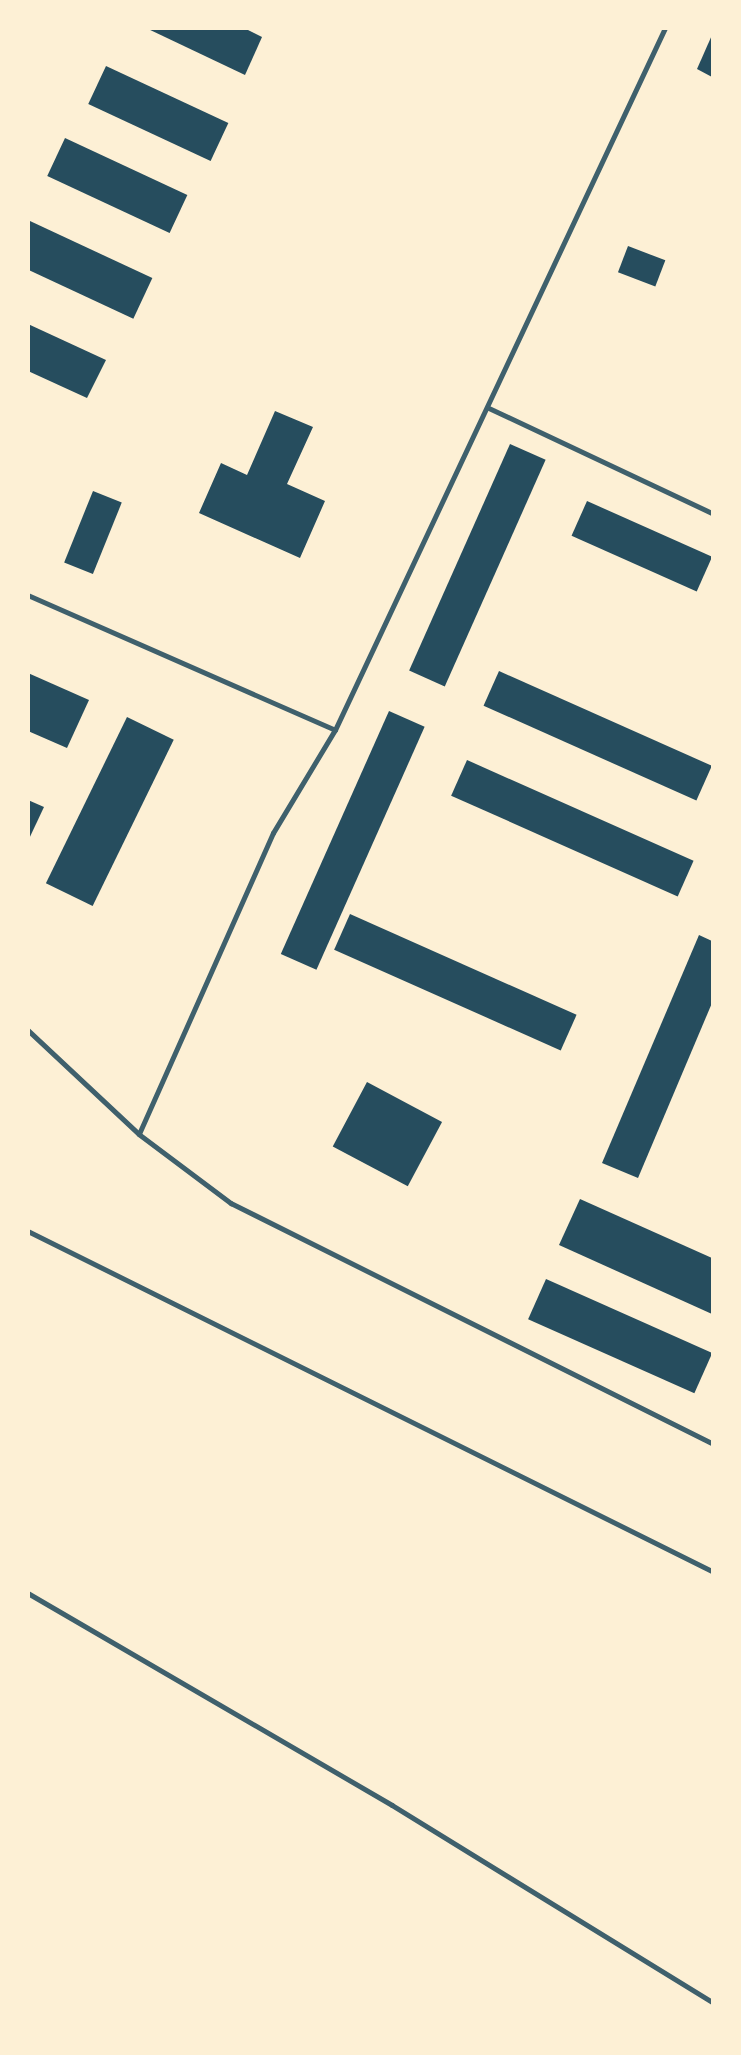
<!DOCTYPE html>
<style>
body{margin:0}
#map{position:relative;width:741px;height:2055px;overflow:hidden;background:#fdf0d5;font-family:Quicksand,sans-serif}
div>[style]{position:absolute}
.building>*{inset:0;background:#264d5e;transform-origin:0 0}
.service>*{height:4.5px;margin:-2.25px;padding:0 2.25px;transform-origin:2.25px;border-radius:2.25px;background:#3f606c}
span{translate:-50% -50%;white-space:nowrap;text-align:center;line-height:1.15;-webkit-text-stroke:4.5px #fdf0d5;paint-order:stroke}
.frame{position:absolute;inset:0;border:30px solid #fdf0d5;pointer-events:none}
</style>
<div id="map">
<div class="building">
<i style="clip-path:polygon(146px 28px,244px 28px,262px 37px,245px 75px)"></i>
<i style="clip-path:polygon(712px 35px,712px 77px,697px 69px)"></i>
<i style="left:106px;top:66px;width:135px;height:42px;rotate:25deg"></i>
<i style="left:65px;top:138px;width:135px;height:42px;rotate:25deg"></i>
<i style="left:30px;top:221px;width:135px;height:45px;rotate:25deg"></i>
<i style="left:628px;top:246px;width:40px;height:28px;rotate:21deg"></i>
<i style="clip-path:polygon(28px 324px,106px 360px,87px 398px,28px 371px)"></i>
<i style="clip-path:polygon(275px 411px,313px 427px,287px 484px,325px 501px,300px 558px,199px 513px,221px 463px,247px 475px)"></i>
<i style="left:510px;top:444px;width:39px;height:248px;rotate:24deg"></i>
<i style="left:93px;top:491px;width:31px;height:77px;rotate:22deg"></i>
<i style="left:587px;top:501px;width:137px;height:38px;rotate:24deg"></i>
<i style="left:499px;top:671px;width:233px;height:38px;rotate:24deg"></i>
<i style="clip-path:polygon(28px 673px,89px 700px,67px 748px,28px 731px)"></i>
<i style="left:389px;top:711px;width:39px;height:266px;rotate:24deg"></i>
<i style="left:127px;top:717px;width:52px;height:185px;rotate:26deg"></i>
<i style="left:467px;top:760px;width:248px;height:39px;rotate:24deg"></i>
<i style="clip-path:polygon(28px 800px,44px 807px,28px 841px)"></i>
<i style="left:350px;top:914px;width:248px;height:39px;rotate:24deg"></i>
<i style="clip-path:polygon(699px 935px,712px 941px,712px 1003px,638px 1178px,602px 1163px)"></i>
<i style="left:367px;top:1082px;width:85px;height:73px;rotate:28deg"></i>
<i style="clip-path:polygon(580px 1199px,712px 1258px,712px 1314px,559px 1245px)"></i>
<i style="left:546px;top:1279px;width:182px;height:44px;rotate:24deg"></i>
</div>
<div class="service">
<i style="left:489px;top:408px;width:246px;rotate:25.2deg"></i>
<i style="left:28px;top:595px;width:335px;rotate:23.7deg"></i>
<i style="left:28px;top:1030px;width:152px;rotate:43.1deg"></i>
<i style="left:139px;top:1134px;width:115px;rotate:36.9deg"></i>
<i style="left:231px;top:1203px;width:538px;rotate:26.52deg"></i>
<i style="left:139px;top:1134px;width:329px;rotate:-66deg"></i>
<i style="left:273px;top:833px;width:120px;rotate:-59deg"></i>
<i style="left:335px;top:730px;width:776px;rotate:-64.82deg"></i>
<i style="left:28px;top:1231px;width:764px;rotate:26.43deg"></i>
<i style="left:28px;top:1593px;width:421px;rotate:30.2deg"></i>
<i style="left:392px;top:1805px;width:376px;rotate:31.6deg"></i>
</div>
<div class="frame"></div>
</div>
